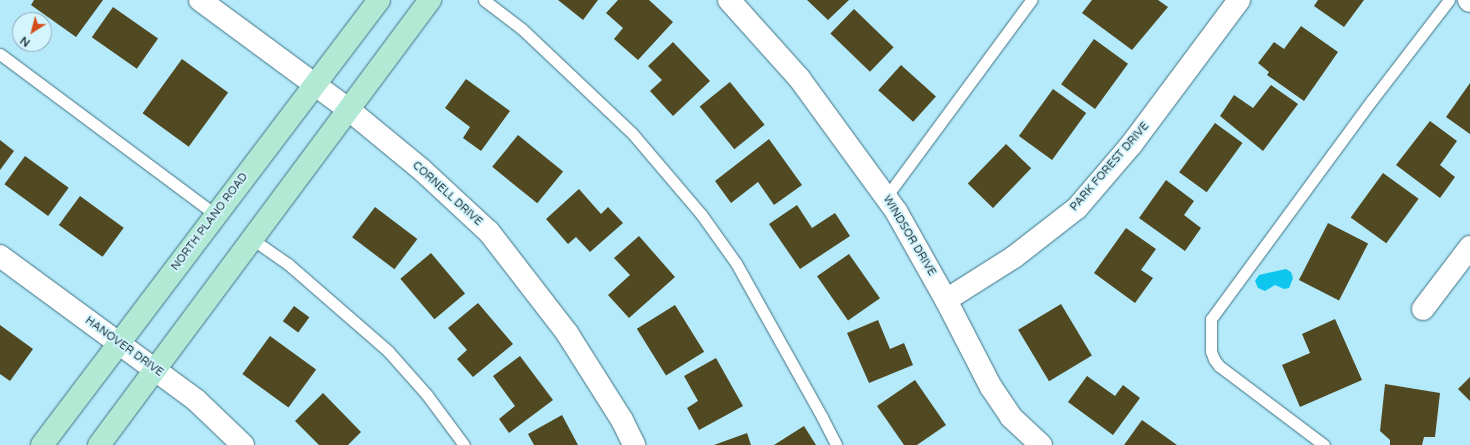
<!DOCTYPE html>
<style>
body{margin:0}
#map{position:relative;width:1470px;height:445px;overflow:hidden;background:#b5eafb;font-family:"Varela Round",sans-serif}
div>[style]{position:absolute}
.water>*{inset:0;background:#0fc7ee}
.building>*{inset:0;background:#504921;transform-origin:0 0}
.roads{filter:drop-shadow(0 0 1px #3f7180) drop-shadow(0 0 1px #3f7180)}
.service>*{height:11px;margin:-5.5px;padding:0 5.5px;transform-origin:5.5px;border-radius:5.5px;background:#fff}
.minor>*{height:22px;margin:-11px;padding:0 11px;transform-origin:11px;border-radius:11px;background:#fff}
.secondary>*{height:22px;margin:-11px;padding:0 11px;transform-origin:11px;border-radius:11px;background:#b2e9d5}
span{translate:-50% -50%;white-space:nowrap;text-align:center;line-height:1.15;-webkit-text-stroke:4px #d4f4fe;paint-order:stroke}
.street-label{font-size:11px;color:#22383e}
.north{position:absolute;left:12px;top:12px;width:40px;height:40px;box-sizing:border-box;background:#d4f4fe;border:1px solid #8da9b1;border-radius:50%;rotate:216deg;font-size:11px;font-weight:700;line-height:16px;text-align:center;color:#22383e}
.north::after{content:'';display:block;margin:auto;width:14px;height:18px;background:#d44d19;clip-path:polygon(50% 0,100% 100%,50% 72%,0 100%)}
</style>
<div id="map">
<div class="water">
<i style="clip-path:polygon(1286px 269px,1291px 272px,1293px 278px,1289px 288px,1284px 289px,1275px 285px,1265px 291px,1258px 288px,1255px 281px,1259px 275px)"></i>
</div>
<div class="building">
<i style="clip-path:polygon(34px 0,103px 0,76px 37px,31px 5px)"></i>
<i style="clip-path:polygon(558px 0,598px 0,583px 20px)"></i>
<i style="clip-path:polygon(618px 0,649px 0,673px 22px,638px 60px,614px 39px,623px 28px,606px 13px)"></i>
<i style="clip-path:polygon(807px 0,849px 0,828px 20px)"></i>
<i style="clip-path:polygon(1092px 0,1158px 0,1168px 7px,1132px 50px,1082px 13px)"></i>
<i style="clip-path:polygon(1318px 0,1364px 0,1344px 27px,1314px 6px)"></i>
<i style="left:113px;top:7px;width:55px;height:37px;rotate:35deg"></i>
<i style="left:854px;top:9px;width:55px;height:34px;rotate:44deg"></i>
<i style="clip-path:polygon(1301px 26px,1338px 52px,1304px 101px,1267px 75px,1269px 72px,1258px 63px,1274px 42px,1284px 49px)"></i>
<i style="left:1094px;top:39px;width:42px;height:56px;rotate:36deg"></i>
<i style="clip-path:polygon(673px 42px,710px 81px,673px 116px,650px 91px,662px 80px,648px 66px)"></i>
<i style="left:182px;top:59px;width:57px;height:67px;rotate:36deg"></i>
<i style="left:901px;top:65px;width:47px;height:34px;rotate:42deg"></i>
<i style="clip-path:polygon(466px 79px,510px 111px,481px 151px,463px 138px,470px 127px,445px 108px)"></i>
<i style="left:730px;top:82px;width:55px;height:39px;rotate:51deg"></i>
<i style="clip-path:polygon(1470px 83px,1470px 134px,1446px 117px)"></i>
<i style="clip-path:polygon(1271px 85px,1298px 104px,1263px 151px,1220px 116px,1234px 95px,1253px 108px)"></i>
<i style="left:1053px;top:89px;width:41px;height:58px;rotate:36deg"></i>
<i style="clip-path:polygon(1430px 121px,1457px 141px,1440px 165px,1455px 177px,1440px 198px,1396px 165px)"></i>
<i style="left:1215px;top:123px;width:34px;height:61px;rotate:36deg"></i>
<i style="left:518px;top:135px;width:58px;height:41px;rotate:39deg"></i>
<i style="clip-path:polygon(769px 139px,802px 185px,774px 205px,758px 182px,731px 203px,715px 181px)"></i>
<i style="clip-path:polygon(0 140px,14px 151px,0 170px)"></i>
<i style="left:1006px;top:144px;width:35px;height:55px;rotate:44deg"></i>
<i style="left:25px;top:156px;width:54px;height:35px;rotate:36deg"></i>
<i style="left:1383px;top:173px;width:44px;height:55px;rotate:36deg"></i>
<i style="clip-path:polygon(1166px 180px,1194px 201px,1184px 215px,1201px 228px,1185px 251px,1139px 218px)"></i>
<i style="clip-path:polygon(579px 189px,601px 214px,608px 207px,623px 223px,590px 252px,576px 237px,568px 244px,546px 219px)"></i>
<i style="left:80px;top:196px;width:54px;height:36px;rotate:36deg"></i>
<i style="clip-path:polygon(797px 205px,812px 228px,835px 213px,850px 236px,800px 269px,769px 224px)"></i>
<i style="left:375px;top:207px;width:53px;height:38px;rotate:37deg"></i>
<i style="left:1328px;top:223px;width:45px;height:64px;rotate:27deg"></i>
<i style="clip-path:polygon(1126px 228px,1156px 249px,1141px 270px,1153px 278px,1135px 303px,1094px 273px)"></i>
<i style="clip-path:polygon(639px 236px,675px 277px,629px 318px,608px 295px,630px 275px,614px 258px)"></i>
<i style="left:431px;top:253px;width:53px;height:40px;rotate:50deg"></i>
<i style="left:849px;top:254px;width:54px;height:39px;rotate:55deg"></i>
<i style="clip-path:polygon(478px 303px,513px 344px,473px 377px,457px 359px,467px 350px,448px 328px)"></i>
<i style="left:1061px;top:304px;width:60px;height:50px;rotate:59deg"></i>
<i style="left:675px;top:305px;width:55px;height:45px;rotate:58deg"></i>
<i style="left:294px;top:306px;width:19px;height:19px;rotate:36deg"></i>
<i style="clip-path:polygon(1335px 319px,1362px 380px,1300px 407px,1282px 365px,1310px 353px,1302px 334px)"></i>
<i style="clip-path:polygon(878px 320px,890px 349px,904px 343px,913px 365px,869px 383px,847px 333px)"></i>
<i style="clip-path:polygon(0 325px,33px 349px,10px 381px,0 374px)"></i>
<i style="left:270px;top:336px;width:57px;height:47px;rotate:36deg"></i>
<i style="clip-path:polygon(520px 356px,553px 400px,509px 433px,499px 419px,515px 406px,493px 376px)"></i>
<i style="clip-path:polygon(716px 358px,743px 406px,699px 430px,687px 408px,698px 401px,684px 376px)"></i>
<i style="clip-path:polygon(1087px 376px,1115px 396px,1123px 385px,1140px 398px,1113px 435px,1068px 402px)"></i>
<i style="clip-path:polygon(1470px 377px,1470px 401px,1458px 389px)"></i>
<i style="clip-path:polygon(915px 380px,946px 425px,917px 445px,904px 445px,877px 406px)"></i>
<i style="clip-path:polygon(1385px 384px,1440px 393px,1435px 437px,1424px 437px,1422px 445px,1390px 445px,1390px 440px,1380px 431px)"></i>
<i style="clip-path:polygon(323px 393px,361px 432px,348px 445px,319px 445px,295px 421px)"></i>
<i style="clip-path:polygon(562px 415px,578px 445px,534px 445px,528px 434px)"></i>
<i style="clip-path:polygon(1142px 420px,1177px 445px,1124px 445px)"></i>
<i style="clip-path:polygon(804px 426px,816px 445px,774px 445px)"></i>
<i style="clip-path:polygon(747px 433px,751px 445px,714px 445px)"></i>
</div>
<div class="roads">
<div class="service">
<i style="left:484px;top:0;width:48px;rotate:37.3deg"></i>
<i style="left:522px;top:29px;width:151px;rotate:43.4deg"></i>
<i style="left:632px;top:133px;width:106px;rotate:49.6deg"></i>
<i style="left:701px;top:214px;width:60px;rotate:54.5deg"></i>
<i style="left:736px;top:263px;width:176px;rotate:60.8deg"></i>
<i style="left:822px;top:417px;width:31px;rotate:63deg"></i>
<i style="left:0;top:54px;width:269px;rotate:36.7deg"></i>
<i style="left:886px;top:197px;width:245px;rotate:-53.6deg"></i>
<i style="left:252px;top:239px;width:44px;rotate:34.8deg"></i>
<i style="left:288px;top:264px;width:133px;rotate:41deg"></i>
<i style="left:388px;top:351px;width:59px;rotate:48.4deg"></i>
<i style="left:427px;top:395px;width:62px;rotate:53.5deg"></i>
<i style="left:1324px;top:445px;width:131px;rotate:-143deg"></i>
<i style="left:1219px;top:366px;width:9px;rotate:-126deg"></i>
<i style="left:1214px;top:359px;width:9px;rotate:-111deg"></i>
<i style="left:1211px;top:351px;width:32px;rotate:-90deg"></i>
<i style="left:1211px;top:319px;width:272px;rotate:-53.7deg"></i>
<i style="left:1372px;top:100px;width:126px;rotate:-52.4deg"></i>
</div>
<div class="minor">
<i style="left:200px;top:0;width:184px;rotate:36.4deg"></i>
<i style="left:348px;top:109px;width:96px;rotate:39.5deg"></i>
<i style="left:422px;top:170px;width:91px;rotate:42.8deg"></i>
<i style="left:489px;top:232px;width:128px;rotate:52.3deg"></i>
<i style="left:567px;top:333px;width:103px;rotate:57.7deg"></i>
<i style="left:622px;top:420px;width:28px;rotate:64deg"></i>
<i style="left:729px;top:0;width:105px;rotate:48.1deg"></i>
<i style="left:799px;top:78px;width:165px;rotate:53.9deg"></i>
<i style="left:896px;top:211px;width:102px;rotate:60.7deg"></i>
<i style="left:946px;top:300px;width:98px;rotate:62.7deg"></i>
<i style="left:991px;top:387px;width:36px;rotate:56deg"></i>
<i style="left:1011px;top:417px;width:41px;rotate:43deg"></i>
<i style="left:1469px;top:0;width:1px;rotate:45deg"></i>
<i style="left:0;top:256px;width:243px;rotate:36.3deg"></i>
<i style="left:196px;top:400px;width:65px;rotate:43.8deg"></i>
<i style="left:946px;top:300px;width:80px;rotate:-32.3deg"></i>
<i style="left:1014px;top:257px;width:80px;rotate:-37.9deg"></i>
<i style="left:1077px;top:208px;width:83px;rotate:-49.4deg"></i>
<i style="left:1131px;top:145px;width:181px;rotate:-53.3deg"></i>
<i style="left:1423px;top:309px;width:78px;rotate:-52.8deg"></i>
</div>
<div class="secondary">
<i style="left:42px;top:445px;width:558px;rotate:-52.86deg"></i>
<i style="left:99px;top:445px;width:555px;rotate:-53.36deg"></i>
</div>
</div>
<div class="street-label">
<span style="left:1110px;top:167px;rotate:-49deg">PARK FOREST DRIVE</span>
<span style="left:447px;top:194px;rotate:42deg">CORNELL DRIVE</span>
<span style="left:210px;top:222px;rotate:-53deg">NORTH PLANO ROAD</span>
<span style="left:909px;top:236px;rotate:59deg">WINDSOR DRIVE</span>
<span style="left:124px;top:347px;rotate:36deg">HANOVER DRIVE</span>
</div>
<div class="north">N</div>
</div>
